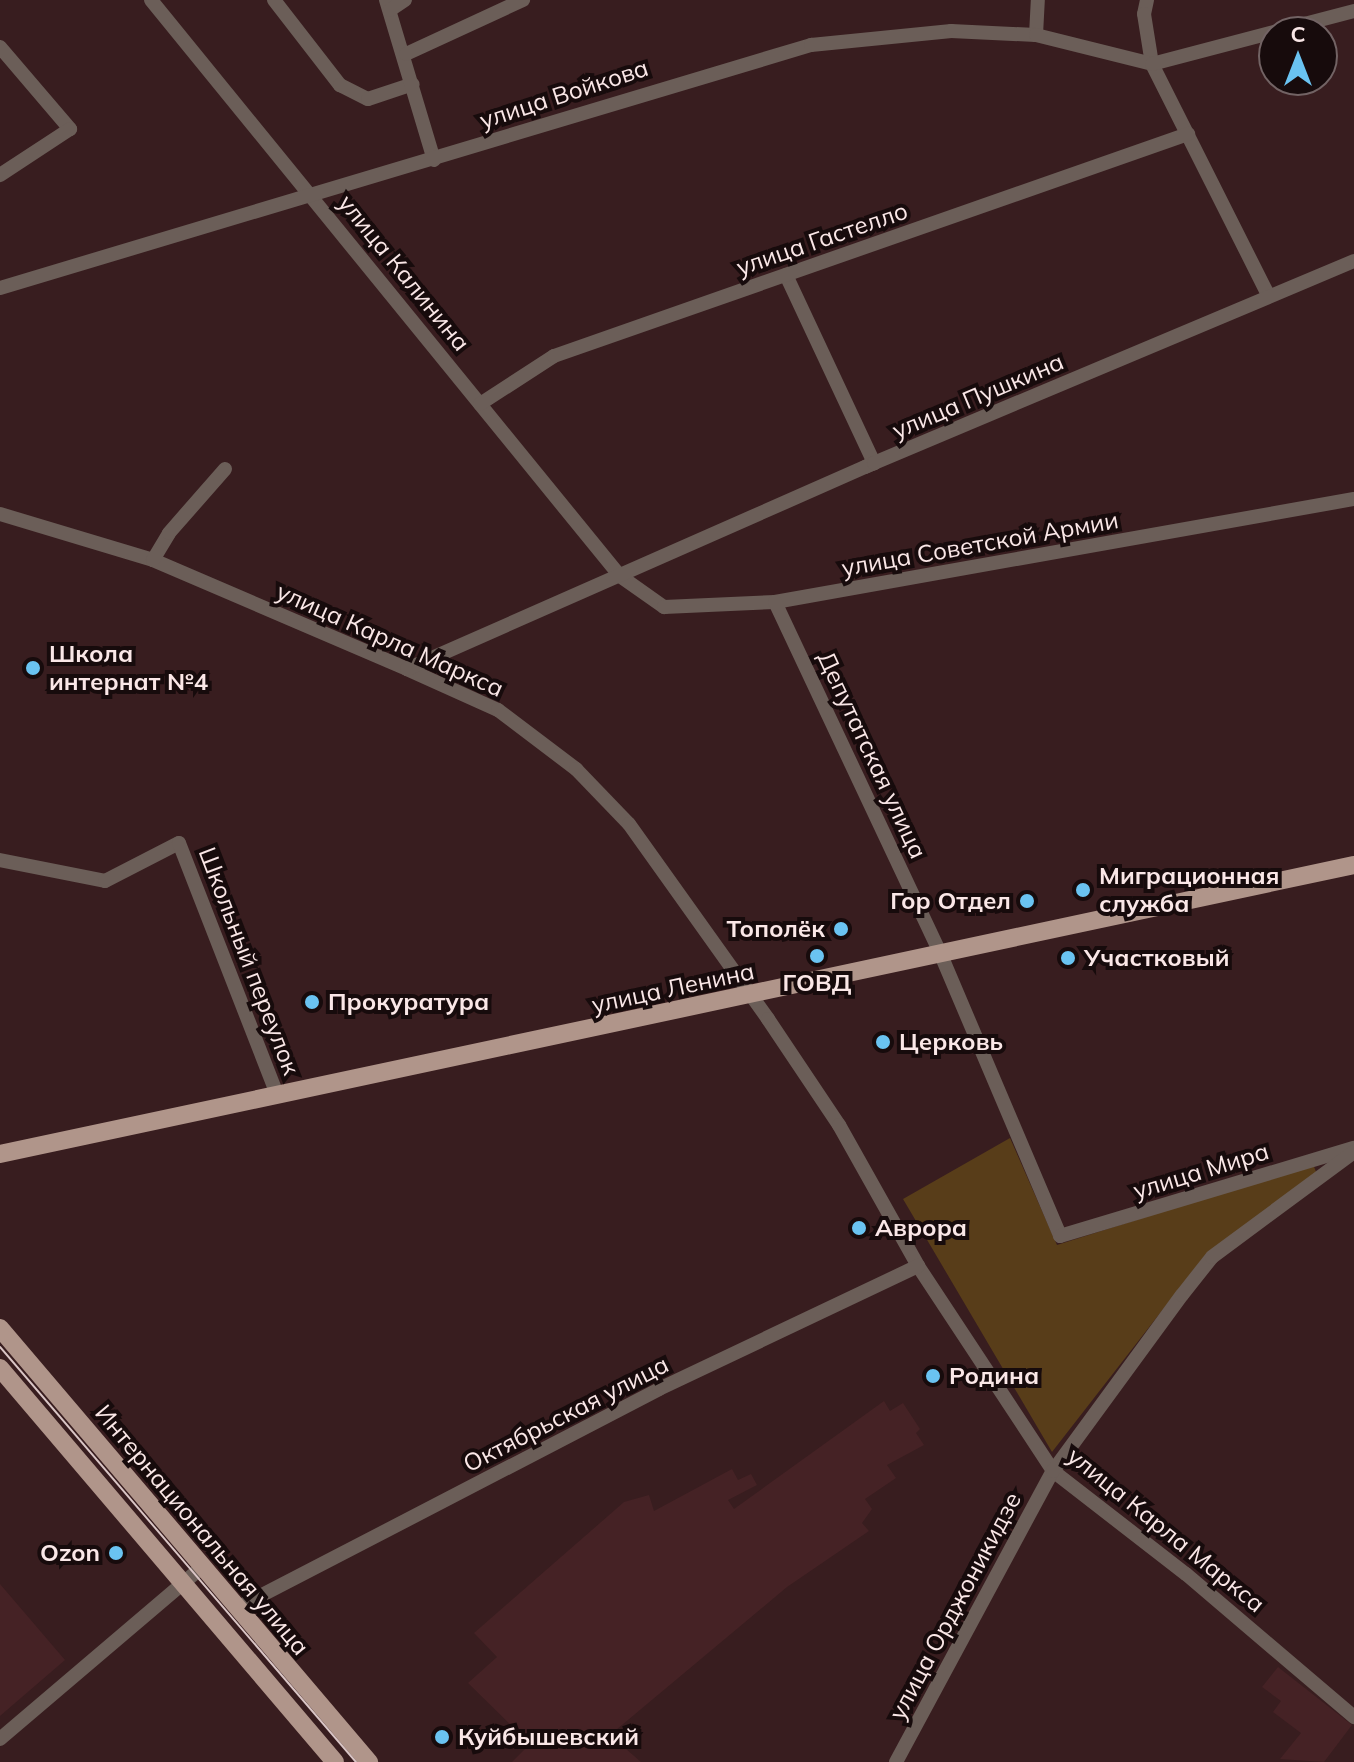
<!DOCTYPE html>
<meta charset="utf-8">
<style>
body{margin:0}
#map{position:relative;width:1354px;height:1762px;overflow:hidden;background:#381d1f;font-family:Mulish,sans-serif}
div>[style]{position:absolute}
.built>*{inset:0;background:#452225}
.green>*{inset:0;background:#583d19}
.minor>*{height:14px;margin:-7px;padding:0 7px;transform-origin:7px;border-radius:7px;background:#6b5e58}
.major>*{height:18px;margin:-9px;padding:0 9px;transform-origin:9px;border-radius:9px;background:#b0958a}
.tram>*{height:2px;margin:-1px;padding:0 1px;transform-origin:1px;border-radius:1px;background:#d9c5c5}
.dots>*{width:22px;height:22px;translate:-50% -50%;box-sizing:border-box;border:4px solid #170b0c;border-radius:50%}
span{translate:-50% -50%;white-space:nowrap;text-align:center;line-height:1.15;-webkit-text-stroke:8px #170b0c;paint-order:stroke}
.street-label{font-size:24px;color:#fae7e7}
.poi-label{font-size:24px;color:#fae7e7;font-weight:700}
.left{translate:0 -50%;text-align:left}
.right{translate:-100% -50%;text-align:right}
.north{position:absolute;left:1258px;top:16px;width:80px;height:80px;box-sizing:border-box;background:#170b0c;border:2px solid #726364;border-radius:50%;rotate:0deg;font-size:22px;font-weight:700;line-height:32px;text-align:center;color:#fae7e7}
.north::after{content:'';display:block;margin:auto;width:28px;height:36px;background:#6ac3f1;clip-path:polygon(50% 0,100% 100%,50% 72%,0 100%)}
</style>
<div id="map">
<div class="built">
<i style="clip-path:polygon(884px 1401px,890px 1411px,903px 1403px,920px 1429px,916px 1433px,924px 1445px,887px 1465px,896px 1478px,865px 1499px,872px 1509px,862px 1523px,869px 1531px,787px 1587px,610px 1735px,641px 1762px,512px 1762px,530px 1744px,468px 1683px,497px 1657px,474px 1633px,624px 1502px,649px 1495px,654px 1511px,732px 1469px,738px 1480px,751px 1474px,757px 1485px,728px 1500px,734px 1509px)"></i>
<i style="clip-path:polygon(0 1584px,65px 1660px,0 1716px)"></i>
<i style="clip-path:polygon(1278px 1667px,1352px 1725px,1324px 1762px,1280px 1759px,1301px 1733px,1273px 1712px,1281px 1701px,1262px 1687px)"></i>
</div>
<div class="green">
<i style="clip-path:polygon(1010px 1138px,1057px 1245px,1313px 1164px,1318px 1177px,1206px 1254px,1052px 1452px,903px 1199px)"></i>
</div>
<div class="minor">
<i style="left:151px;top:0;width:743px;rotate:50.85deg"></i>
<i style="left:620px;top:576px;width:54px;rotate:35.2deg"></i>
<i style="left:664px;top:607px;width:111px;rotate:-2.6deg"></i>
<i style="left:775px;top:602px;width:588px;rotate:-10.09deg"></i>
<i style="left:274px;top:0;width:108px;rotate:52.2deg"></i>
<i style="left:340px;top:85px;width:31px;rotate:27deg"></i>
<i style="left:368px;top:99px;width:47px;rotate:-18.4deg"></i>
<i style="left:386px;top:0;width:167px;rotate:73.3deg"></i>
<i style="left:1147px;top:0;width:14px;rotate:102deg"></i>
<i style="left:1144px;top:14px;width:51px;rotate:80.9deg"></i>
<i style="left:1152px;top:64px;width:258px;rotate:63.3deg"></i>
<i style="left:390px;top:10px;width:18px;rotate:-34deg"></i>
<i style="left:1036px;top:35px;width:35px;rotate:-87deg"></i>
<i style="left:0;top:47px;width:108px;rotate:49.5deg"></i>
<i style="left:70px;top:129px;width:84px;rotate:146.7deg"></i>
<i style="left:406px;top:54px;width:129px;rotate:-24.8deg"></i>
<i style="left:786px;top:275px;width:208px;rotate:64.9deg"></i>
<i style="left:874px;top:463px;width:10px;rotate:156deg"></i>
<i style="left:0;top:288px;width:847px;rotate:-16.68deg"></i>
<i style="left:811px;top:45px;width:141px;rotate:-5.7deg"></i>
<i style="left:951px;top:31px;width:85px;rotate:2.7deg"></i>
<i style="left:1036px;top:35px;width:120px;rotate:14deg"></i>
<i style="left:1152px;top:64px;width:209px;rotate:-14.7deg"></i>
<i style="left:480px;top:404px;width:88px;rotate:-33deg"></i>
<i style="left:554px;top:356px;width:672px;rotate:-19.3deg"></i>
<i style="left:0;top:514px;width:160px;rotate:16.7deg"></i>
<i style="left:153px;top:560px;width:276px;rotate:23.2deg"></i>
<i style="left:407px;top:669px;width:100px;rotate:24.3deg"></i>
<i style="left:498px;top:710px;width:98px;rotate:37.1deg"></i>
<i style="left:576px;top:769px;width:76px;rotate:46.1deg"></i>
<i style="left:629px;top:824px;width:239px;rotate:54.5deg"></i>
<i style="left:768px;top:1019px;width:128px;rotate:56.2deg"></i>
<i style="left:839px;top:1125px;width:162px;rotate:60.7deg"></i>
<i style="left:918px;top:1266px;width:245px;rotate:56.6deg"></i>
<i style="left:1053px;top:1471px;width:168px;rotate:37.8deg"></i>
<i style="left:1186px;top:1574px;width:221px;rotate:40.4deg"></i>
<i style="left:153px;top:560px;width:31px;rotate:-59deg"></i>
<i style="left:169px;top:533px;width:85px;rotate:-48.8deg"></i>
<i style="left:775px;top:602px;width:390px;rotate:64.8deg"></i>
<i style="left:941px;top:955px;width:305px;rotate:67deg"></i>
<i style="left:1060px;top:1236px;width:307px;rotate:-16.7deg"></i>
<i style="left:407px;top:669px;width:510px;rotate:-23.8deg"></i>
<i style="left:874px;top:463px;width:521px;rotate:-22.82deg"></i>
<i style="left:0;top:860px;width:107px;rotate:11.3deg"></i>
<i style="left:105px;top:881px;width:83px;rotate:-27.2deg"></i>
<i style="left:179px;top:843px;width:269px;rotate:68.7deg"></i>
<i style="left:237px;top:1608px;width:475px;rotate:-27.4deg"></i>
<i style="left:659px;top:1389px;width:287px;rotate:-25.4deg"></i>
<i style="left:0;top:1739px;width:264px;rotate:-40.4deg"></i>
<i style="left:896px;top:1762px;width:331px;rotate:-61.7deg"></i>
<i style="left:1053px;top:1471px;width:218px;rotate:-53.8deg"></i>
<i style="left:1182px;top:1295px;width:48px;rotate:-51.7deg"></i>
<i style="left:1212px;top:1257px;width:177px;rotate:-36.5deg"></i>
</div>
<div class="major">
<i style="left:0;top:1154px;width:1384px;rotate:-12.05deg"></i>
<i style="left:0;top:1328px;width:570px;rotate:49.63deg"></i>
<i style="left:0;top:1368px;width:517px;rotate:49.63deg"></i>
</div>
<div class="tram">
<i style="left:0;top:1347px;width:547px;rotate:49.38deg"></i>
</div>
<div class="dots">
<i style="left:33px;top:668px;background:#6ac3f1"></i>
<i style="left:1083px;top:890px;background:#6ac3f1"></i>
<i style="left:1027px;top:901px;background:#6ac3f1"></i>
<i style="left:841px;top:929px;background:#6ac3f1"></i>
<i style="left:817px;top:956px;background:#6ac3f1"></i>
<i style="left:1068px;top:958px;background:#6ac3f1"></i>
<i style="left:312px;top:1002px;background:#6ac3f1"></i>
<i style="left:883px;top:1042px;background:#6ac3f1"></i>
<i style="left:859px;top:1228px;background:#6ac3f1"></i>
<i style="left:933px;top:1376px;background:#6ac3f1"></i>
<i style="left:116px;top:1553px;background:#6ac3f1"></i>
<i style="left:442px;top:1737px;background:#6ac3f1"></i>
</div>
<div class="street-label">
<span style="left:564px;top:94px;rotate:-18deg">улица Войкова</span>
<span style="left:822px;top:239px;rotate:-19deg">улица Гастелло</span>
<span style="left:404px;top:273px;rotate:51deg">улица Калинина</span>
<span style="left:978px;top:396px;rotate:-23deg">улица Пушкина</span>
<span style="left:980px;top:544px;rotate:-10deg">улица Советской Армии</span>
<span style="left:390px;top:640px;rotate:24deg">улица Карла Маркса</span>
<span style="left:872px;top:755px;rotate:65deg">Депутатская улица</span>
<span style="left:249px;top:961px;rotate:69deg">Школьный переулок</span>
<span style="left:673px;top:988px;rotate:-12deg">улица Ленина</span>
<span style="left:1201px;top:1171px;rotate:-17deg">улица Мира</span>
<span style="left:566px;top:1414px;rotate:-27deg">Октябрьская улица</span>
<span style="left:202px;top:1530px;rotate:50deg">Интернациональная улица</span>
<span style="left:1166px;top:1530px;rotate:39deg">улица Карла Маркса</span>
<span style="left:955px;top:1606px;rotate:-62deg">улица Орджоникидзе</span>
</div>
<div class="poi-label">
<span class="left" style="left:49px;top:668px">Школа<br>интернат №4</span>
<span class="left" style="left:1099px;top:890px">Миграционная<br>служба</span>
<span class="right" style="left:1011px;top:901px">Гор Отдел</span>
<span class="right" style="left:825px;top:929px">Тополёк</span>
<span class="left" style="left:1084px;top:958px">Участковый</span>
<span style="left:817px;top:983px">ГОВД</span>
<span class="left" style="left:328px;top:1002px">Прокуратура</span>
<span class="left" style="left:899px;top:1042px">Церковь</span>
<span class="left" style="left:875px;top:1228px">Аврора</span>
<span class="left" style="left:949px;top:1376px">Родина</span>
<span class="right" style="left:100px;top:1553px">Ozon</span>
<span class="left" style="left:458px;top:1737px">Куйбышевский</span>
</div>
<div class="north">С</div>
</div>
